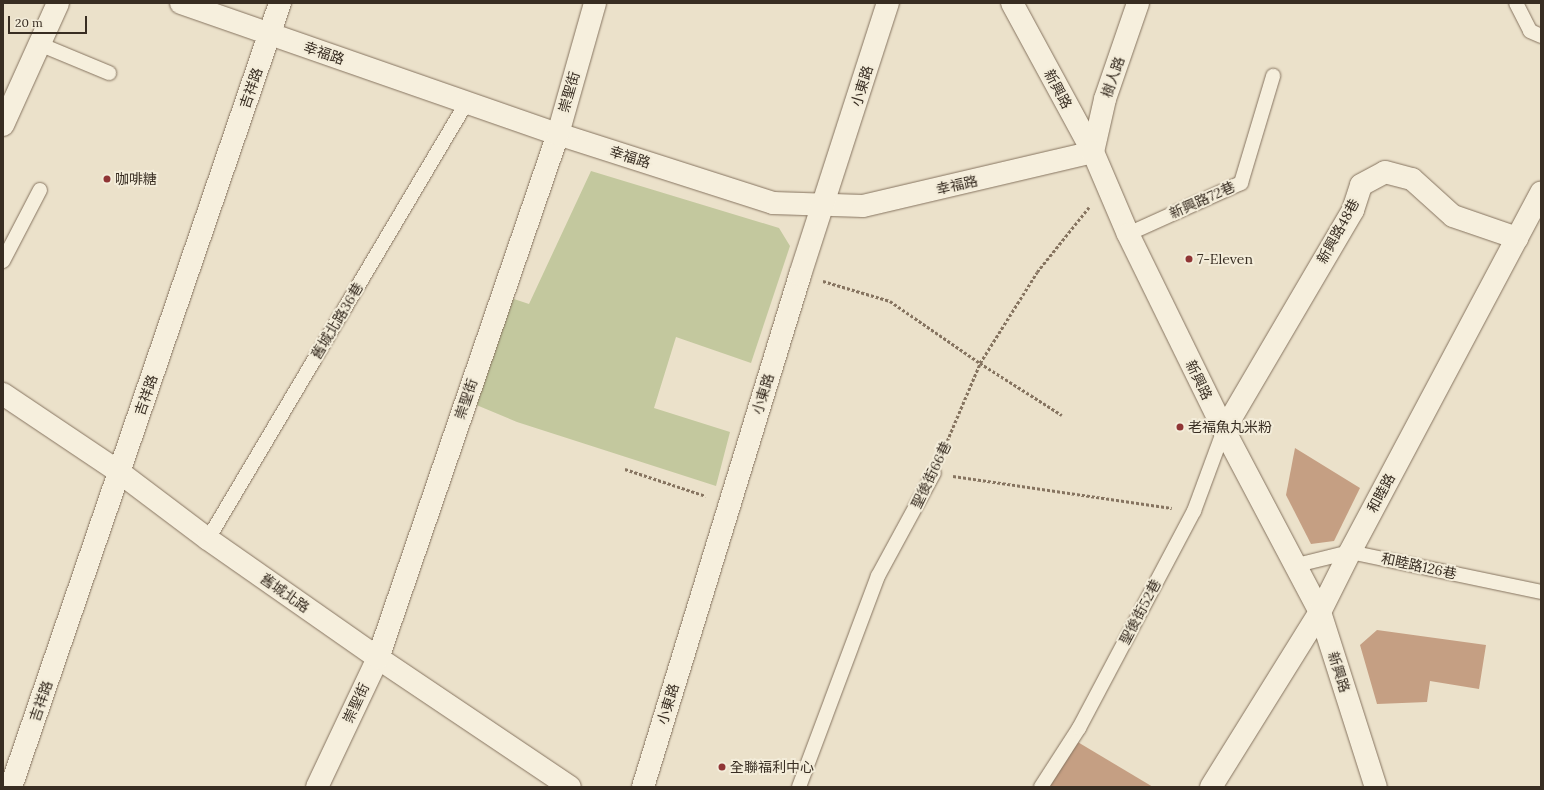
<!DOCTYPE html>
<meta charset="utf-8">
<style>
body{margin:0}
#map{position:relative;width:1544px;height:790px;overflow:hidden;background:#ebe1ca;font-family:Lora,"Noto Sans TC",serif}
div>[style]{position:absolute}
.green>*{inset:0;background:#c3c89e}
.building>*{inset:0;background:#c59f83}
.path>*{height:2.5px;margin-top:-1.25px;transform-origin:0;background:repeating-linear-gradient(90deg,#867460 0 3px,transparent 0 5px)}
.roads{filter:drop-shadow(0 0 1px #867460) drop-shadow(0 0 1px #867460)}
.lane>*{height:14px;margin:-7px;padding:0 7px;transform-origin:7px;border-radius:7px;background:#f6efdd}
.street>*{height:22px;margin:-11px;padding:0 11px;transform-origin:11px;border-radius:11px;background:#f6efdd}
.dots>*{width:11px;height:11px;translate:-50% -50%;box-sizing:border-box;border:2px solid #f3ecd9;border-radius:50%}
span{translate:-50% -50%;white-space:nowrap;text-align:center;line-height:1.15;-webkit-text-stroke:4px #f3ecd9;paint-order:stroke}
.street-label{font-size:14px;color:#382d22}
.poi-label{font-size:14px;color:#382d22}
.left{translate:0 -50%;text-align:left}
.frame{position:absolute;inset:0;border:4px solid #382d22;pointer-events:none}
.scale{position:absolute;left:8px;top:16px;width:79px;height:18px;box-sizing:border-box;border:2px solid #382d22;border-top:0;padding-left:5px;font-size:12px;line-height:14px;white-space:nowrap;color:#382d22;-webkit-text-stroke:3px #f3ecd9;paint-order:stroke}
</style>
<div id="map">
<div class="green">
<i style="clip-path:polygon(591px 171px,779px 228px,790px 246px,751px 363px,676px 337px,654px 408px,730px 432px,716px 486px,517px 422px,474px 404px,511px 298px,529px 304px)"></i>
</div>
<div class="building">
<i style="clip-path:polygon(1295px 448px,1360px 488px,1334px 541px,1311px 544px,1286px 495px)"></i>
<i style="clip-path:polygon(1377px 630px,1486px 645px,1479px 689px,1430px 681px,1427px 702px,1377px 704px,1360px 645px)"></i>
<i style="clip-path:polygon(1076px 741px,1153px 787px,1048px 787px)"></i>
</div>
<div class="path">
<i style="left:823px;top:281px;width:70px;rotate:16.6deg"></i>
<i style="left:890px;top:301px;width:109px;rotate:34.6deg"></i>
<i style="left:980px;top:363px;width:97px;rotate:32.4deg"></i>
<i style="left:941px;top:455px;width:100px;rotate:-67deg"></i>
<i style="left:980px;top:363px;width:107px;rotate:-57.9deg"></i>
<i style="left:1037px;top:272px;width:83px;rotate:-51.3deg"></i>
<i style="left:625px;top:469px;width:85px;rotate:18.4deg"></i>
<i style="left:953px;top:476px;width:221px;rotate:8.3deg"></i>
</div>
<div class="roads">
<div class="lane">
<i style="left:1516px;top:3px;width:31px;rotate:63deg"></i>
<i style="left:1530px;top:31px;width:12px;rotate:24deg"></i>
<i style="left:39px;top:44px;width:76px;rotate:22.5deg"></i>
<i style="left:1128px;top:234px;width:124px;rotate:-24.3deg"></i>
<i style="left:1241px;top:183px;width:112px;rotate:-73.3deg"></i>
<i style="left:3px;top:261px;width:80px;rotate:-62.5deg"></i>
<i style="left:208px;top:539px;width:508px;rotate:-59.35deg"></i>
<i style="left:1297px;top:565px;width:55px;rotate:-13.8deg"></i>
<i style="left:1350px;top:552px;width:195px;rotate:11.8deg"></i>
<i style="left:799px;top:787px;width:225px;rotate:-69.5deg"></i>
<i style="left:878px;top:576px;width:117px;rotate:-61.5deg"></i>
<i style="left:1041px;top:787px;width:70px;rotate:-57.2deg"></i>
<i style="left:1079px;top:728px;width:246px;rotate:-62.1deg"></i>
<i style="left:1194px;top:511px;width:86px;rotate:-69.7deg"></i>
</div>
<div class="street">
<i style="left:181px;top:3px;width:399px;rotate:19.2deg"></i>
<i style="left:558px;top:134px;width:226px;rotate:17.8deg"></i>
<i style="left:773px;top:203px;width:90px;rotate:1.9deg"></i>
<i style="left:863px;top:206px;width:236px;rotate:-13.2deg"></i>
<i style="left:1093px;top:152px;width:54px;rotate:-77.2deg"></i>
<i style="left:1105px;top:99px;width:102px;rotate:-71deg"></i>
<i style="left:1012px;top:3px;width:170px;rotate:61.5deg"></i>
<i style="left:1093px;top:152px;width:89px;rotate:66.9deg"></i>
<i style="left:1128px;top:234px;width:218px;rotate:63.9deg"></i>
<i style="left:1224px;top:430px;width:206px;rotate:62.2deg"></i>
<i style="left:1320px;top:612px;width:184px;rotate:72.3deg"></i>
<i style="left:3px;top:125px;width:134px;rotate:-65.7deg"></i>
<i style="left:3px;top:394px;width:140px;rotate:33.9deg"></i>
<i style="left:119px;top:472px;width:111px;rotate:37deg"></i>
<i style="left:208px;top:539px;width:208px;rotate:35deg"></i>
<i style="left:378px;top:658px;width:231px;rotate:33.9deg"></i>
<i style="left:1224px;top:430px;width:255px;rotate:-59.6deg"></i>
<i style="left:1353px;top:210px;width:26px;rotate:-72deg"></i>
<i style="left:1361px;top:185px;width:27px;rotate:-28deg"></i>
<i style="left:1385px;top:172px;width:28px;rotate:15deg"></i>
<i style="left:1412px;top:179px;width:55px;rotate:42.1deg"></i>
<i style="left:1453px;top:216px;width:68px;rotate:19deg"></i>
<i style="left:11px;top:787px;width:829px;rotate:-71.06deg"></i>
<i style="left:317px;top:787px;width:143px;rotate:-64.7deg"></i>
<i style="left:378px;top:658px;width:554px;rotate:-71.04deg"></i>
<i style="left:558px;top:134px;width:136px;rotate:-74.2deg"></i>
<i style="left:643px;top:787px;width:536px;rotate:-72.95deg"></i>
<i style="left:800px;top:275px;width:286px;rotate:-72.1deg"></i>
<i style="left:1211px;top:787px;width:206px;rotate:-58.1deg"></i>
<i style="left:1320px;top:612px;width:67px;rotate:-63.4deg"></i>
<i style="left:1350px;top:552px;width:407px;rotate:-62deg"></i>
</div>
</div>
<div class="dots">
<i style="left:107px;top:179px;background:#903535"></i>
<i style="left:1189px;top:259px;background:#903535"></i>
<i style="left:1180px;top:427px;background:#903535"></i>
<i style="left:722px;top:767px;background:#903535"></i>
</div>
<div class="street-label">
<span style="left:324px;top:53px;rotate:19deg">幸福路</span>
<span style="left:1113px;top:77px;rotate:-71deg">樹人路</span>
<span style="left:862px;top:86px;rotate:-73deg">小東路</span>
<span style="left:251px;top:88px;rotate:-71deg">吉祥路</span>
<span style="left:1058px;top:89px;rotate:62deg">新興路</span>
<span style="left:569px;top:92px;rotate:-74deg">崇聖街</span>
<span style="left:630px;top:157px;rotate:18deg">幸福路</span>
<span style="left:957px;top:185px;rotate:-13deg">幸福路</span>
<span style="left:1202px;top:200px;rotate:-24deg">新興路72巷</span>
<span style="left:1338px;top:231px;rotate:-61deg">新興路48巷</span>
<span style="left:337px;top:321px;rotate:-59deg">舊城北路36巷</span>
<span style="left:1199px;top:380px;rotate:64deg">新興路</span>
<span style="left:763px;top:394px;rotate:-73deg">小東路</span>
<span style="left:146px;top:395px;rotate:-71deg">吉祥路</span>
<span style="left:466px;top:399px;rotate:-71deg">崇聖街</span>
<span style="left:931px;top:475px;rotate:-64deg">聖後街66巷</span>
<span style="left:1381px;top:493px;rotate:-62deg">和睦路</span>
<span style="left:1419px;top:566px;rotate:12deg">和睦路126巷</span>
<span style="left:285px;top:593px;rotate:35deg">舊城北路</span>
<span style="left:1140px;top:612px;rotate:-62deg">聖後街52巷</span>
<span style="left:1339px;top:672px;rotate:72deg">新興路</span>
<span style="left:41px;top:701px;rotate:-71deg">吉祥路</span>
<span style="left:356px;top:703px;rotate:-65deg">崇聖街</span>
<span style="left:668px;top:704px;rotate:-73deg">小東路</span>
</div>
<div class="poi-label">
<span class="left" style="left:115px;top:179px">咖啡糖</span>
<span class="left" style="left:1197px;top:259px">7-Eleven</span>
<span class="left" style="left:1188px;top:427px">老福魚丸米粉</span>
<span class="left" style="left:730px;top:767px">全聯福利中心</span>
</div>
<div class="frame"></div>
<div class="scale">20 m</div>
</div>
